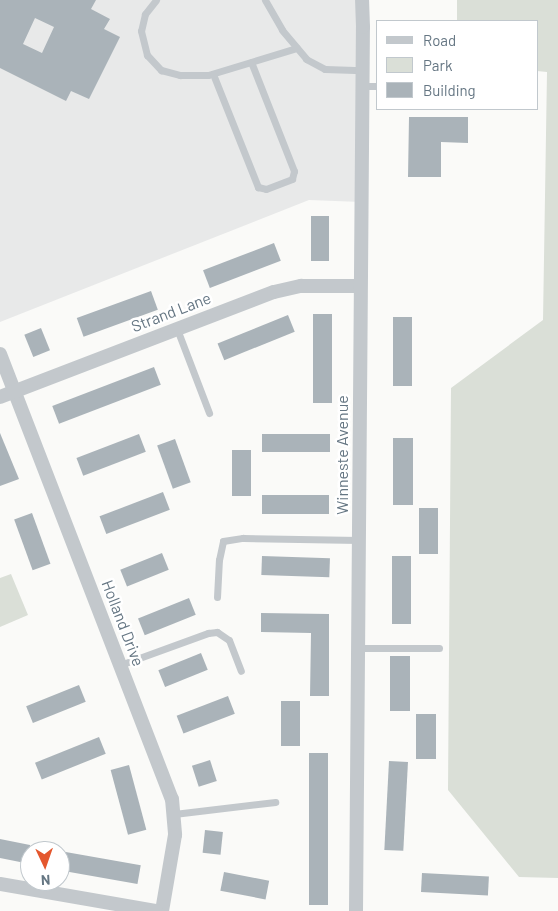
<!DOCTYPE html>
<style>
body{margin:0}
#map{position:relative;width:558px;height:911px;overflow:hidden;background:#fafaf8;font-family:Barlow,sans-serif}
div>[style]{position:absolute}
.built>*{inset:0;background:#e8e9e9}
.green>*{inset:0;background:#dadfd7}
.building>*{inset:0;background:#aab3b9;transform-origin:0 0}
.service>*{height:7px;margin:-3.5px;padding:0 3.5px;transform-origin:3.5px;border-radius:3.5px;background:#c3c8cc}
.minor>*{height:14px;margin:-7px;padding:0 7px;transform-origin:7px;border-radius:7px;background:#c3c8cc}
span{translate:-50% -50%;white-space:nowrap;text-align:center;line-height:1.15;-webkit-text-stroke:5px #fff;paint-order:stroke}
.street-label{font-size:16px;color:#657683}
.legend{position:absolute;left:376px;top:20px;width:162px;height:90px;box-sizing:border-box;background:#fff;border:1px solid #c1c8cd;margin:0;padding:6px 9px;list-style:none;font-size:15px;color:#657683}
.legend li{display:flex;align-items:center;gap:10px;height:25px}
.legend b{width:25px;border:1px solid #c1c8cd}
.north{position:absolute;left:20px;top:841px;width:50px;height:50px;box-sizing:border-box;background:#fff;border:1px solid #c1c8cd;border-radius:50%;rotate:177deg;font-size:14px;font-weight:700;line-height:20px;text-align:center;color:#657683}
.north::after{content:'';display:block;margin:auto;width:18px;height:22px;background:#e4572e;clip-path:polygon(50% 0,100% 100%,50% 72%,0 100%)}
</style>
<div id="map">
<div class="built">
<i style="clip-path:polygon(0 0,362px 0,361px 202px,309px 200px,0 322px)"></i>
</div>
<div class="green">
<i style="clip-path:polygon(457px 0,558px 0,558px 878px,519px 877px,448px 790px,451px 388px,543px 320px,547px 72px,537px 71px,537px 21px,457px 21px)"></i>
<i style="clip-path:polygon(11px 574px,28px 615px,0 627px,0 578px)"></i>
</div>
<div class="building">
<i style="clip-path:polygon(evenodd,0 0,96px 0,91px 9px,110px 19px,104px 29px,120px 37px,89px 99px,71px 91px,66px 101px,0 68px,0 0,35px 18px,54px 27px,42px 53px,23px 44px,35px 18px)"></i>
<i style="clip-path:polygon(409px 117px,468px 117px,468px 143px,441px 142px,441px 177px,408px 177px)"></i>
<i style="left:311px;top:216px;width:18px;height:45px"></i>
<i style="left:274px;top:243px;width:19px;height:76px;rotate:69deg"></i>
<i style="left:151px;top:291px;width:20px;height:79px;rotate:70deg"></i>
<i style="left:313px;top:314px;width:19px;height:89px"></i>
<i style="left:288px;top:315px;width:18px;height:76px;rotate:68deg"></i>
<i style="left:412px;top:317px;width:69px;height:19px;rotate:90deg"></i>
<i style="left:41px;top:328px;width:24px;height:18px;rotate:68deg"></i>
<i style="left:154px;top:367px;width:19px;height:109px;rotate:69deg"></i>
<i style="clip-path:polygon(0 433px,19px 479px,0 486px)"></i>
<i style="left:139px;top:434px;width:19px;height:67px;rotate:69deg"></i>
<i style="left:262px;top:434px;width:68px;height:18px"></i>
<i style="left:393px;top:438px;width:20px;height:67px"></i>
<i style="left:175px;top:439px;width:46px;height:19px;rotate:70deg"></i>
<i style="left:232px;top:450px;width:19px;height:46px"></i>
<i style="left:163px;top:492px;width:19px;height:68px;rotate:69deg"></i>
<i style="left:262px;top:495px;width:67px;height:19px"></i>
<i style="left:419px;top:508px;width:19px;height:46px"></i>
<i style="left:32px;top:513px;width:54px;height:19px;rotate:70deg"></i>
<i style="left:162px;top:553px;width:18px;height:45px;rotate:68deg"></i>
<i style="left:262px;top:556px;width:68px;height:19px;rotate:2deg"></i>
<i style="left:392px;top:556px;width:19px;height:68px"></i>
<i style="left:189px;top:598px;width:18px;height:55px;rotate:68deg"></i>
<i style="clip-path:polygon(261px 613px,329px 614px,329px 696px,310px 696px,311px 633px,261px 632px)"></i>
<i style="left:201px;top:653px;width:18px;height:46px;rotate:68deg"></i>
<i style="left:390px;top:656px;width:20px;height:55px"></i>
<i style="left:79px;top:685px;width:18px;height:57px;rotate:68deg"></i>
<i style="left:228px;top:696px;width:19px;height:55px;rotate:69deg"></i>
<i style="left:281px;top:701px;width:19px;height:45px"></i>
<i style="left:416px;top:714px;width:20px;height:45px"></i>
<i style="left:99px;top:737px;width:18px;height:69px;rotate:68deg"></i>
<i style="left:309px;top:753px;width:19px;height:152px"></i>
<i style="left:210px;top:760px;width:22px;height:19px;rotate:72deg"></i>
<i style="left:389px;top:761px;width:19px;height:89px;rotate:3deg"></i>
<i style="left:129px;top:765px;width:67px;height:19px;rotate:75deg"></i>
<i style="left:205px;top:830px;width:18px;height:23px;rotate:6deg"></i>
<i style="clip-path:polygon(0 839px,30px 845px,30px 864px,0 858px)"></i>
<i style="left:60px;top:851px;width:82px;height:19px;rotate:10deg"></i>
<i style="left:224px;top:872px;width:46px;height:19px;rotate:11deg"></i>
<i style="left:422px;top:873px;width:67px;height:19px;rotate:3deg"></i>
</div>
<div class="service">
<i style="left:156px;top:0;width:18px;rotate:128deg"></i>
<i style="left:145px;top:14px;width:17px;rotate:103deg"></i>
<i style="left:141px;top:31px;width:25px;rotate:76deg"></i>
<i style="left:147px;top:55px;width:21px;rotate:47deg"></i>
<i style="left:161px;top:70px;width:20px;rotate:15deg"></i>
<i style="left:180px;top:75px;width:28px"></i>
<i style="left:208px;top:75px;width:93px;rotate:-16.9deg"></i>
<i style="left:265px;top:0;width:34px;rotate:60deg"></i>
<i style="left:282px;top:30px;width:38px;rotate:50deg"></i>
<i style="left:306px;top:59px;width:21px;rotate:28deg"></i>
<i style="left:325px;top:69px;width:37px;rotate:2deg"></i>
<i style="left:213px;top:74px;width:122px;rotate:68.3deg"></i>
<i style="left:258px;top:187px;width:8px;rotate:14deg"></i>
<i style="left:266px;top:189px;width:28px;rotate:-21deg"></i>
<i style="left:292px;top:179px;width:8px;rotate:-76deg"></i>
<i style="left:294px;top:171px;width:117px;rotate:-111.5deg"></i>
<i style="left:362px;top:86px;width:15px"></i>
<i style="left:177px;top:329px;width:90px;rotate:69.1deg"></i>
<i style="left:217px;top:597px;width:37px;rotate:-87deg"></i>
<i style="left:219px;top:560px;width:19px;rotate:-78deg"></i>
<i style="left:223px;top:541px;width:20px;rotate:-9deg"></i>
<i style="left:243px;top:538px;width:116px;rotate:1deg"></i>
<i style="left:358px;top:648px;width:81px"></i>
<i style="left:120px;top:665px;width:94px;rotate:-20deg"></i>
<i style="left:208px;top:633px;width:9px;rotate:-6deg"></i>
<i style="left:217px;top:632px;width:14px;rotate:34deg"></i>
<i style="left:229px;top:640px;width:33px;rotate:69deg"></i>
<i style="left:174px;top:814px;width:102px;rotate:-6.8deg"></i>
</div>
<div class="minor">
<i style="left:0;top:354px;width:477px;rotate:68.9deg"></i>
<i style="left:172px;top:799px;width:36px;rotate:85deg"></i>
<i style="left:175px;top:835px;width:77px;rotate:99.7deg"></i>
<i style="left:0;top:397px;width:293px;rotate:-21deg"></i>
<i style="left:274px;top:292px;width:28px;rotate:-13deg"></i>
<i style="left:301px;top:286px;width:59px"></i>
<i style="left:0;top:884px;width:159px;rotate:9.8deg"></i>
<i style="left:356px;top:911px;width:884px;rotate:-89.55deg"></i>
<i style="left:363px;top:27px;width:27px;rotate:-92deg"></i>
</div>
<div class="street-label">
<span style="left:171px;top:312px;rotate:-21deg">Strand Lane</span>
<span style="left:342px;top:455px;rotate:-90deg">Winneste Avenue</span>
<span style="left:123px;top:623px;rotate:69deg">Holland Drive</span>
</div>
<ul class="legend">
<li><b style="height:6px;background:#c3c8cc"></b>Road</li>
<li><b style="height:14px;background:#dadfd7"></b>Park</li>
<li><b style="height:14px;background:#aab3b9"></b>Building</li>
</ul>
<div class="north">N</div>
</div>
